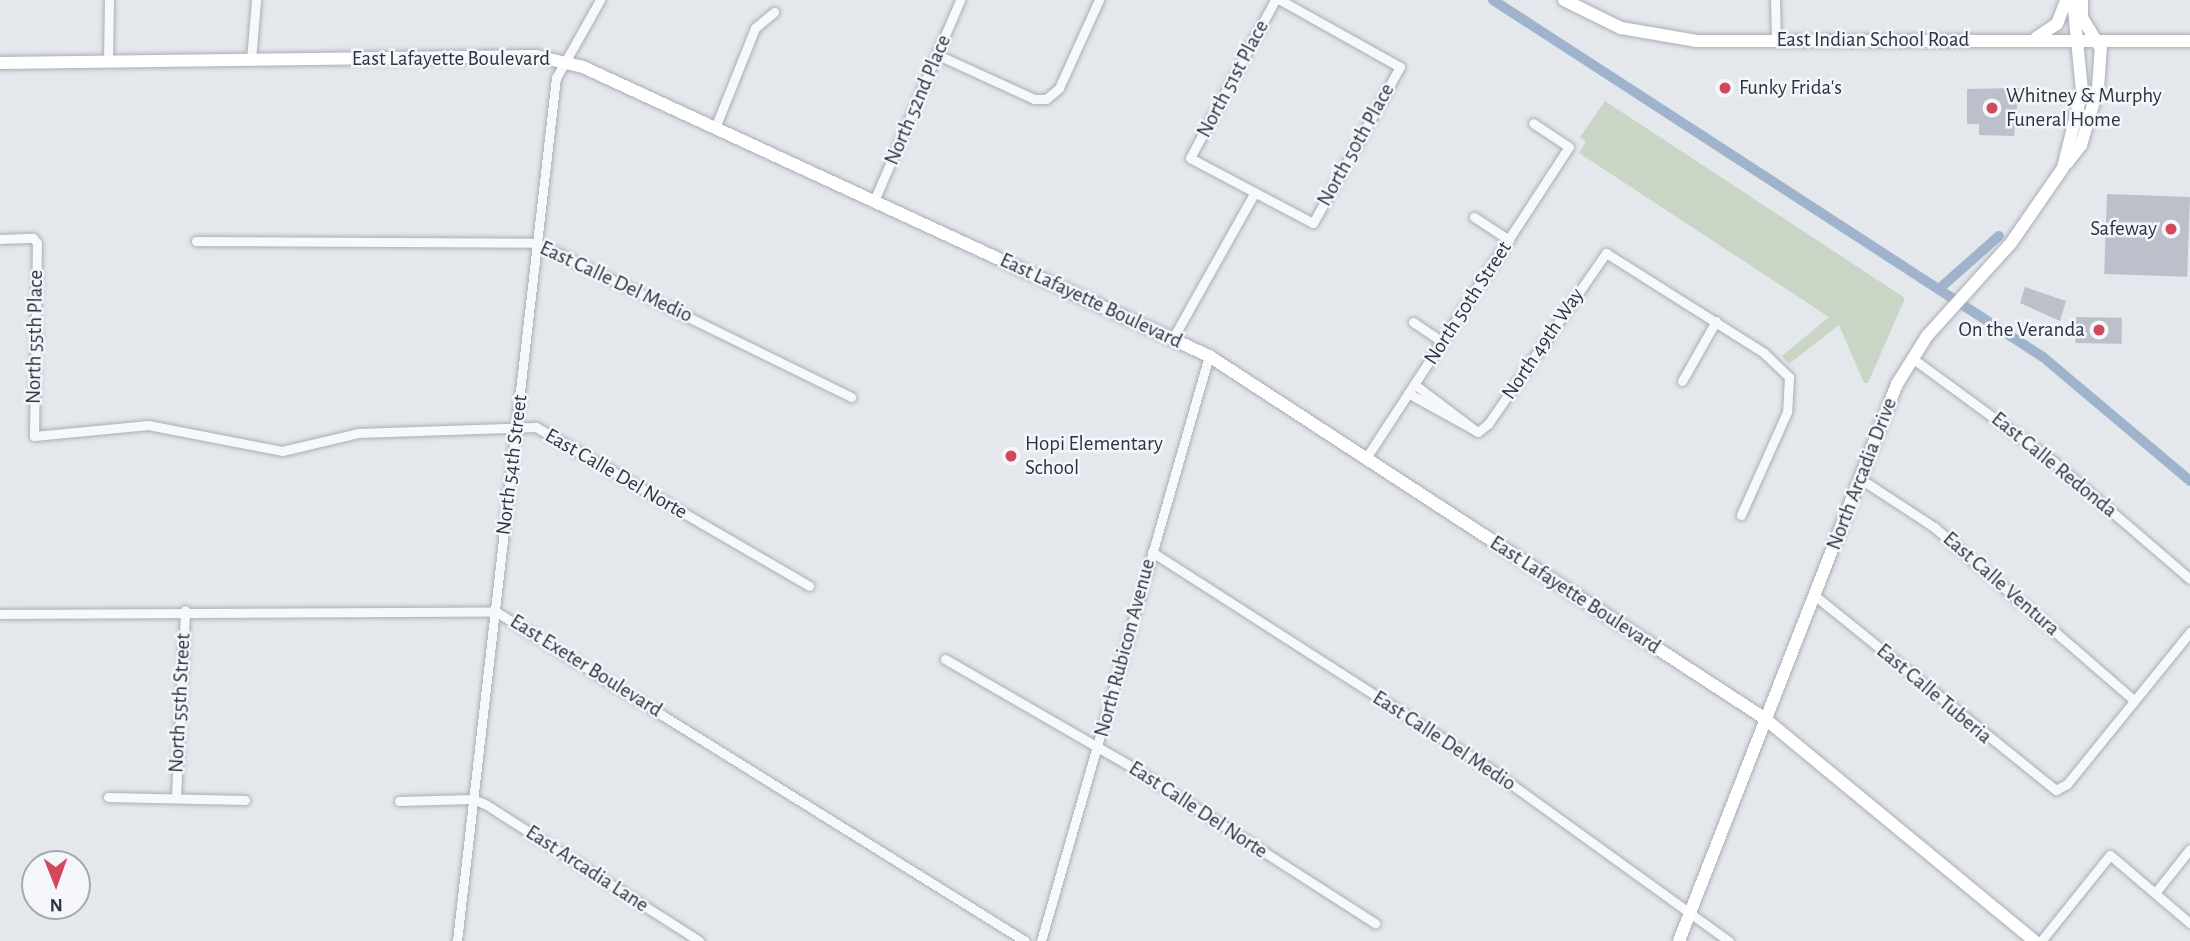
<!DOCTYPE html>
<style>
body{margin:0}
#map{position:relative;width:2190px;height:941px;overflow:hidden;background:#e4e7ec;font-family:"Alegreya Sans",sans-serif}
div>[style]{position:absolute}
.green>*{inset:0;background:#c9d6c5}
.canal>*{height:10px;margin:-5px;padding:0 5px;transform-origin:5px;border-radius:5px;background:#9fb4cc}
.building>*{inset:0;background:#bbc0ca;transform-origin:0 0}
.roads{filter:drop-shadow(0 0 2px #a9aeb7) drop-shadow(0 0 2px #a9aeb7)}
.street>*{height:9px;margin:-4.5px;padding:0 4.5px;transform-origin:4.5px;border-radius:4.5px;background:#f7f8fa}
.secondary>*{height:12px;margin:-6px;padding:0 6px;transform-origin:6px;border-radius:6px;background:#fff}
.dots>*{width:19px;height:19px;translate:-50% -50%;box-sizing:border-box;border:4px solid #f4f6f9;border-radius:50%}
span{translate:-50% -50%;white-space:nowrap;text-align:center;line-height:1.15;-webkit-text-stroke:5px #f4f6f9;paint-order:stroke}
.street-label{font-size:21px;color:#2b3445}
.poi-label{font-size:21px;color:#2b3445}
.left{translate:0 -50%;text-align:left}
.right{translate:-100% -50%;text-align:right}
.north{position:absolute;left:21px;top:850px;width:70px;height:70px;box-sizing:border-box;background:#f4f6f9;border:2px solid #a4a8b1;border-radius:50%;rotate:179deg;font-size:19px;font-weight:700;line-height:28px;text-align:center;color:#2b3445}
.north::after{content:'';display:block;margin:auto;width:24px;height:32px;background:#d1495b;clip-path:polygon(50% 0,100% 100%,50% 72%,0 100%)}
</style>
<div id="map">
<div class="green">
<i style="clip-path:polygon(1605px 101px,1905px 298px,1868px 383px,1864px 383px,1839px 325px,1789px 364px,1782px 356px,1829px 317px,1579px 153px,1586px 142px,1580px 137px)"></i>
</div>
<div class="canal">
<i style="left:1493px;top:0;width:656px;rotate:32.99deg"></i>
<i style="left:2043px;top:357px;width:192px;rotate:40.1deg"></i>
<i style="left:1939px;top:289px;width:80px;rotate:-41.5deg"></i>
</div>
<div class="building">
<i style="clip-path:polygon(2019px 88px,2014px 136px,1979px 135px,1979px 124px,1967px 124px,1967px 89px)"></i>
<i style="left:2107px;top:194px;width:83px;height:80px;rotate:2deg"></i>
<i style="clip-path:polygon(2025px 287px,2066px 301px,2060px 321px,2020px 303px)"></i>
<i style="left:2076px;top:317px;width:46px;height:26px;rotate:1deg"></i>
</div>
<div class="roads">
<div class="street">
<i style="left:1275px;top:0;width:179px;rotate:118.3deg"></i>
<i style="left:1190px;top:158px;width:139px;rotate:27.9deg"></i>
<i style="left:1313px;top:223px;width:179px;rotate:-60.9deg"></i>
<i style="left:1400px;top:67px;width:137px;rotate:-150.8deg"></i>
<i style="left:1775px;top:0;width:40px;rotate:88.6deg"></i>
<i style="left:938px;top:55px;width:106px;rotate:24.6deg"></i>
<i style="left:1034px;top:99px;width:12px"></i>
<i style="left:1046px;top:99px;width:17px;rotate:-40deg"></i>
<i style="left:1059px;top:88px;width:97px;rotate:-65.6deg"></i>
<i style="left:251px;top:60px;width:60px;rotate:-85.2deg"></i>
<i style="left:108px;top:61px;width:61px;rotate:-89.1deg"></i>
<i style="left:715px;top:128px;width:108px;rotate:-68.2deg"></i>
<i style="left:755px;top:28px;width:25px;rotate:-40deg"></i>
<i style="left:874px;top:201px;width:219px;rotate:-66.8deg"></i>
<i style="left:1474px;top:217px;width:42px;rotate:33.3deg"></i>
<i style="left:0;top:239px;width:33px;rotate:-2deg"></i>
<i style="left:33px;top:238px;width:6px;rotate:51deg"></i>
<i style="left:37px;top:243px;width:193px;rotate:90.9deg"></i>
<i style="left:34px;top:436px;width:115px;rotate:-5.5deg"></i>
<i style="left:148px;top:425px;width:136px;rotate:11deg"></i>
<i style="left:282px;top:451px;width:78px;rotate:-13.3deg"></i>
<i style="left:358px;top:433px;width:178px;rotate:-1.9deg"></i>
<i style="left:536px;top:427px;width:316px;rotate:30.2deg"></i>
<i style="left:196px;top:241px;width:341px;rotate:0.3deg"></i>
<i style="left:537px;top:243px;width:350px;rotate:26.1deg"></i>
<i style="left:1413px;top:322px;width:36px;rotate:34deg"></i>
<i style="left:1173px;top:338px;width:167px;rotate:-60.7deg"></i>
<i style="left:1912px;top:358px;width:176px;rotate:36.2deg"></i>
<i style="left:2054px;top:462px;width:179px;rotate:40.7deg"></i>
<i style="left:1682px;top:381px;width:69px;rotate:-60.5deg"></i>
<i style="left:1414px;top:384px;width:78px;rotate:37.2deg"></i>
<i style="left:1408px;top:393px;width:80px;rotate:29.1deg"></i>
<i style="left:1478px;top:432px;width:13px;rotate:-39deg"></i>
<i style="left:1488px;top:424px;width:208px;rotate:-55.4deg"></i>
<i style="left:1606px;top:253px;width:187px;rotate:32.3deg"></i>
<i style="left:1764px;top:353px;width:35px;rotate:44deg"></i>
<i style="left:1789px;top:377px;width:35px;rotate:93deg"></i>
<i style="left:1787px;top:412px;width:113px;rotate:114.1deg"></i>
<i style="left:1366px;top:458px;width:371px;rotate:-56.9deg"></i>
<i style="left:1569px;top:147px;width:43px;rotate:-146.3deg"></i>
<i style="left:1859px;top:478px;width:90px;rotate:33.2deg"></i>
<i style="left:1934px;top:527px;width:264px;rotate:40.9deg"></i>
<i style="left:1152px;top:552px;width:405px;rotate:32.7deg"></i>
<i style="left:1493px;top:771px;width:291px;rotate:35.8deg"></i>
<i style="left:1814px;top:595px;width:311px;rotate:38.9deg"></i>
<i style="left:2056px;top:790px;width:13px;rotate:-29deg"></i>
<i style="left:2067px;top:784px;width:196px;rotate:-51deg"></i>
<i style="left:0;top:614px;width:495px;rotate:-0.3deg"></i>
<i style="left:495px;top:611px;width:624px;rotate:31.91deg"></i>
<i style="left:945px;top:659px;width:210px;rotate:30deg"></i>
<i style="left:1127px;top:764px;width:295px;rotate:32.7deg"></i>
<i style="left:176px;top:796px;width:186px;rotate:-87.2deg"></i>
<i style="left:108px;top:797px;width:137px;rotate:1.3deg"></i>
<i style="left:399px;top:801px;width:74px;rotate:-1.5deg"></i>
<i style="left:473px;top:799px;width:13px;rotate:23deg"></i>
<i style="left:485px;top:804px;width:254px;rotate:32.6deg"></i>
<i style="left:2155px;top:893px;width:56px;rotate:-51.5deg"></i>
<i style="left:457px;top:941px;width:869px;rotate:-83.46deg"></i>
<i style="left:556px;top:78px;width:90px;rotate:-60.6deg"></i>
<i style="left:1041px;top:941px;width:609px;rotate:-73.98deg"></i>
<i style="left:2041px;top:941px;width:110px;rotate:-51.3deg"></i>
<i style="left:2110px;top:855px;width:105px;rotate:40.4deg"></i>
</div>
<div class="secondary">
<i style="left:1564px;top:0;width:64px;rotate:26.2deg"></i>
<i style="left:1621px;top:28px;width:77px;rotate:9.7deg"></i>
<i style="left:1697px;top:41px;width:493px"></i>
<i style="left:2036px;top:38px;width:25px;rotate:-34deg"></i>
<i style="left:2057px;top:24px;width:26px;rotate:-69deg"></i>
<i style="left:0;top:63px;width:536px;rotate:-0.75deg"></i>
<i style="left:536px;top:56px;width:48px;rotate:13.2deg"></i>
<i style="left:583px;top:67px;width:689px;rotate:24.78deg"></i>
<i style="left:1209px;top:356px;width:663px;rotate:33.11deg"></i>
<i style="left:1764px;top:718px;width:351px;rotate:39.5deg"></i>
<i style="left:2067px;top:163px;width:23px;rotate:-52deg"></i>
<i style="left:2081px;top:145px;width:59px;rotate:-73.4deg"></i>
<i style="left:2098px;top:88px;width:39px;rotate:-86deg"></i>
<i style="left:2101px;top:49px;width:37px;rotate:-121deg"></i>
<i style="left:2082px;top:17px;width:17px;rotate:-90deg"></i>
<i style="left:1679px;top:941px;width:598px;rotate:-68.63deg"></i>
<i style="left:1897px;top:384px;width:57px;rotate:-58deg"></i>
<i style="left:1927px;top:336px;width:125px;rotate:-47.9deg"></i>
<i style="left:2011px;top:243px;width:91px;rotate:-55.3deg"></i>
<i style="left:2063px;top:168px;width:79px;rotate:-76.1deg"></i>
<i style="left:2082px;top:91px;width:91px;rotate:-95.6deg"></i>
</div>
</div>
<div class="dots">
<i style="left:1725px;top:88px;background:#d1495b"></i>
<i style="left:1992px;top:108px;background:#d1495b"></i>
<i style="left:2171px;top:229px;background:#d1495b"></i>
<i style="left:2099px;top:330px;background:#d1495b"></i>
<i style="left:1011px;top:456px;background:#d1495b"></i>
</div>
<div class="street-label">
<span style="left:1873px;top:40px">East Indian School Road</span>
<span style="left:451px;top:59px">East Lafayette Boulevard</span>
<span style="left:1233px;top:79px;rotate:-62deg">North 51st Place</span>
<span style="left:918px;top:100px;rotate:-67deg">North 52nd Place</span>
<span style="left:1356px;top:145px;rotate:-61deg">North 50th Place</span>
<span style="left:616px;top:282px;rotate:25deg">East Calle Del Medio</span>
<span style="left:1091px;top:301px;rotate:25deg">East Lafayette Boulevard</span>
<span style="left:1468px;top:303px;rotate:-57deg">North 50th Street</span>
<span style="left:35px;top:337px;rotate:-89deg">North 55th Place</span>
<span style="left:1543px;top:344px;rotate:-56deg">North 49th Way</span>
<span style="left:512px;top:465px;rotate:-83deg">North 54th Street</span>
<span style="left:2054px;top:465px;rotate:39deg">East Calle Redonda</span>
<span style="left:616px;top:474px;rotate:30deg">East Calle Del Norte</span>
<span style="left:1862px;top:474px;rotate:-69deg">North Arcadia Drive</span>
<span style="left:2001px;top:584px;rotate:41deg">East Calle Ventura</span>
<span style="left:1575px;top:595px;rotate:33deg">East Lafayette Boulevard</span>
<span style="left:1125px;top:648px;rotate:-75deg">North Rubicon Avenue</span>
<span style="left:586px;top:666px;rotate:32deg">East Exeter Boulevard</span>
<span style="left:1934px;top:694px;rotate:40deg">East Calle Tuberia</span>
<span style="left:180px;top:703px;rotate:-87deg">North 55th Street</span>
<span style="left:1444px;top:741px;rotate:33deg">East Calle Del Medio</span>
<span style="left:1198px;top:810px;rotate:33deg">East Calle Del Norte</span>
<span style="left:587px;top:869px;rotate:33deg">East Arcadia Lane</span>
</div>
<div class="poi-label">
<span class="left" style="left:1739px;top:88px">Funky Frida's</span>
<span class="left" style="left:2006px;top:108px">Whitney &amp; Murphy<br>Funeral Home</span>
<span class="right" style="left:2157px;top:229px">Safeway</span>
<span class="right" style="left:2085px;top:330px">On the Veranda</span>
<span class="left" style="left:1025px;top:456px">Hopi Elementary<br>School</span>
</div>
<div class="north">N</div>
</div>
